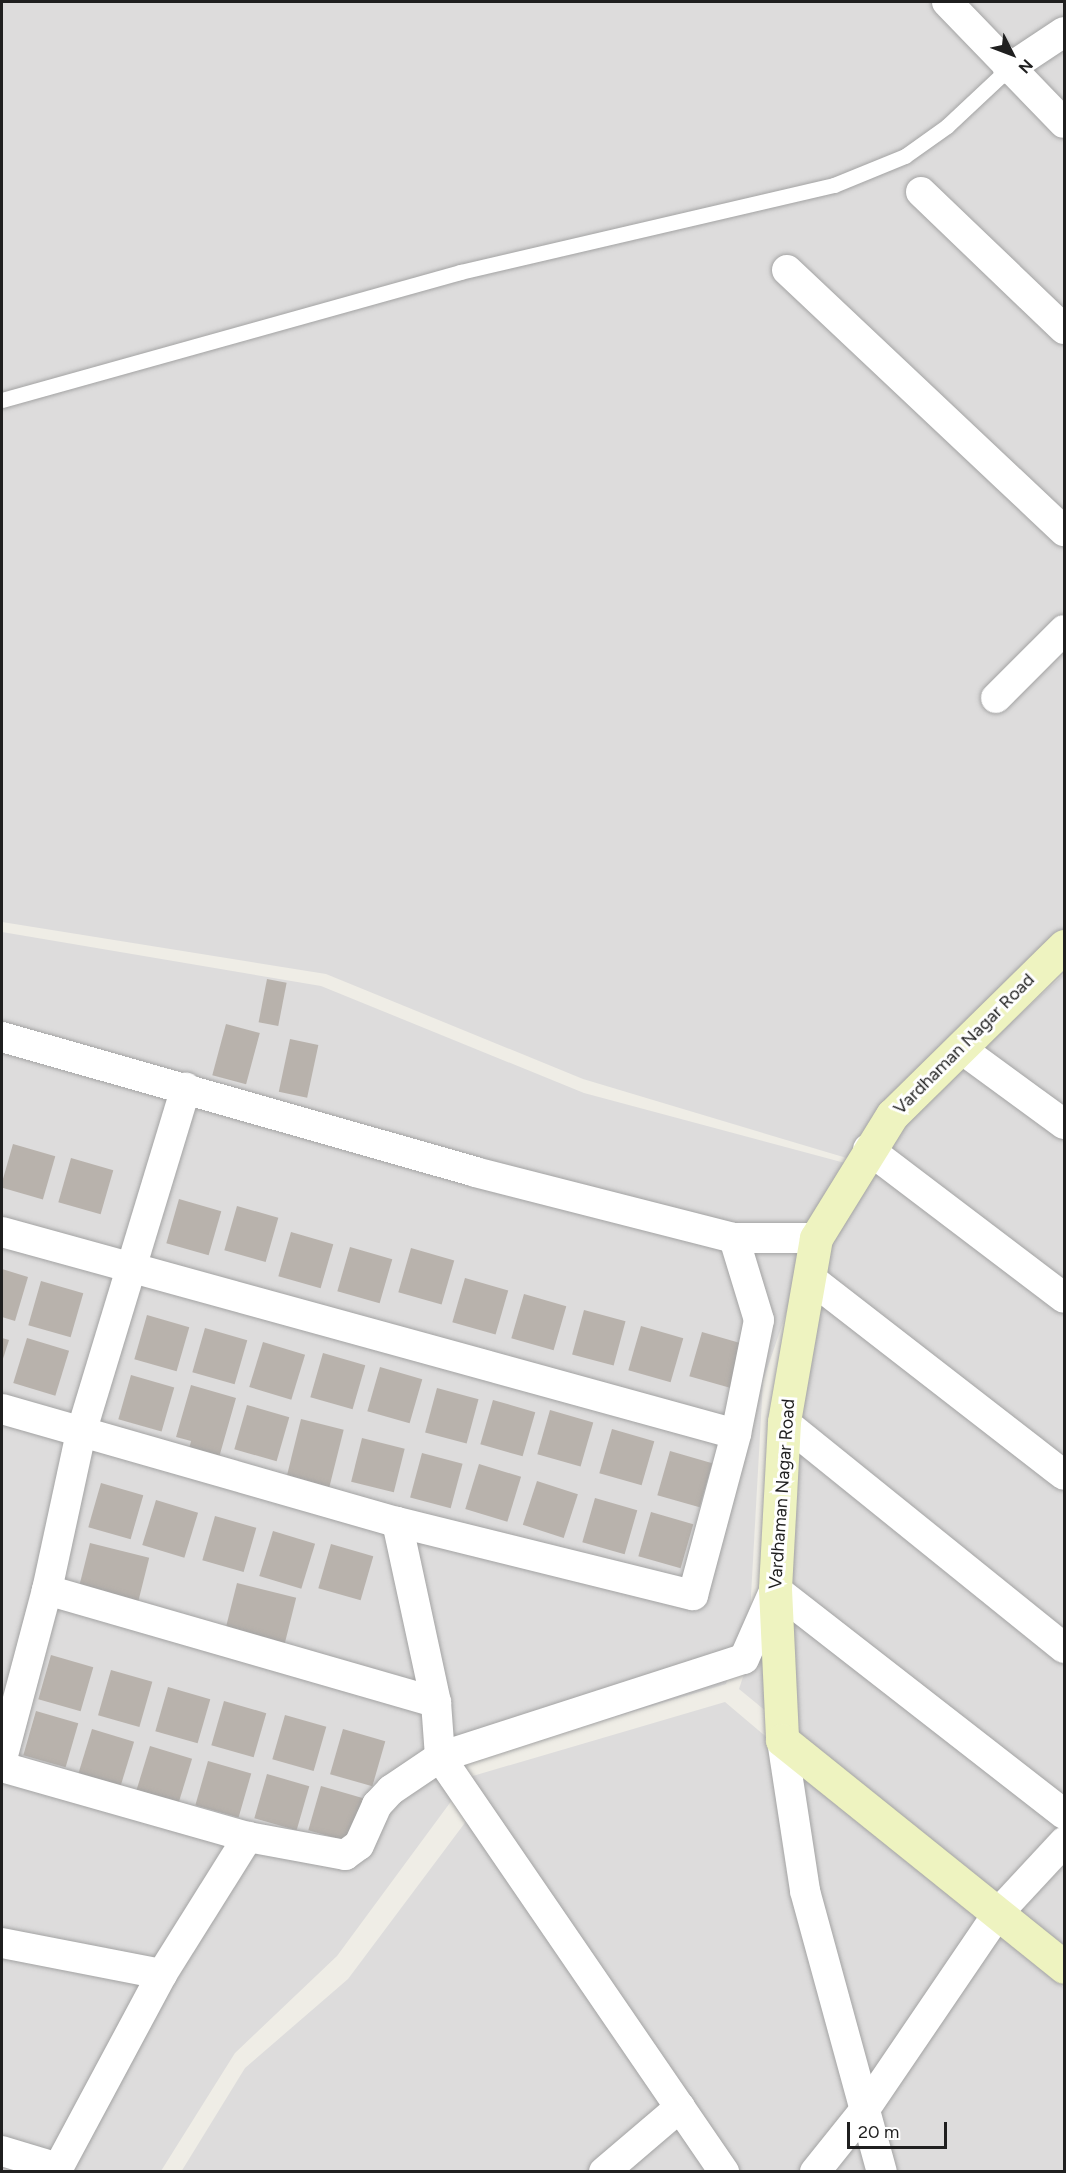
<!DOCTYPE html>
<style>
body{margin:0}
#map{position:relative;width:1066px;height:2173px;overflow:hidden;background:#efede6;font-family:Figtree,sans-serif}
div>[style]{position:absolute}
.residential>*{inset:0;background:#dddcdc}
.building>*{inset:0;background:#b8b2ac;transform-origin:0 0}
.roads{filter:drop-shadow(0 0 2px #a3a3a3) drop-shadow(0 0 2px #a3a3a3)}
.lane>*{height:15px;margin:-7.5px;padding:0 7.5px;transform-origin:7.5px;border-radius:7.5px;background:#fff}
.street>*{height:30px;margin:-15px;padding:0 15px;transform-origin:15px;border-radius:15px;background:#fff}
.secondary>*{height:33px;margin:-16.5px;padding:0 16.5px;transform-origin:16.5px;border-radius:16.5px;background:#eef3c0}
span{translate:-50% -50%;white-space:nowrap;text-align:center;line-height:1.15;-webkit-text-stroke:6px #fff;paint-order:stroke}
.street-label{font-size:18px;color:#1f1f1f}
.frame{position:absolute;inset:0;border:3px solid #1f1f1f;pointer-events:none}
.north{position:absolute;left:982px;top:24px;width:60px;height:60px;-webkit-text-stroke:4px #fff;paint-order:stroke;rotate:132deg;font-size:16px;font-weight:700;line-height:24px;text-align:center;color:#1f1f1f}
.north::after{content:'';display:block;margin:auto;width:21px;height:27px;background:#1f1f1f;clip-path:polygon(50% 0,100% 100%,50% 72%,0 100%)}
.scale{position:absolute;left:847px;top:2122px;width:100px;height:27px;box-sizing:border-box;border:3px solid #1f1f1f;border-top:0;padding-left:8px;font-size:18px;line-height:21px;white-space:nowrap;color:#1f1f1f;-webkit-text-stroke:4px #fff;paint-order:stroke}
</style>
<div id="map">
<div class="residential">
<i style="clip-path:polygon(2px 2px,1064px 2px,1064px 959px,850px 1159px,583px 1079px,326px 974px,2px 922px)"></i>
<i style="clip-path:polygon(2px 932px,321px 986px,584px 1093px,845px 1163px,813px 1234px,763px 1381px,750px 1614px,726px 1684px,435px 1770px,455px 1796px,337px 1956px,235px 2053px,161px 2171px,2px 2171px)"></i>
<i style="clip-path:polygon(1064px 974px,1064px 1957px,739px 1689px,773px 1586px,791px 1317px,854px 1166px)"></i>
<i style="clip-path:polygon(725px 1702px,1064px 1988px,1064px 2171px,181px 2172px,245px 2068px,348px 1979px,479px 1804px,466px 1778px)"></i>
</div>
<div class="building">
<i style="left:267px;top:979px;width:20px;height:44px;rotate:11deg"></i>
<i style="left:226px;top:1024px;width:35px;height:53px;rotate:15deg"></i>
<i style="left:290px;top:1039px;width:29px;height:54px;rotate:12deg"></i>
<i style="left:13px;top:1144px;width:44px;height:45px;rotate:16deg"></i>
<i style="left:71px;top:1158px;width:44px;height:46px;rotate:16deg"></i>
<i style="left:179px;top:1199px;width:44px;height:46px;rotate:16deg"></i>
<i style="left:237px;top:1206px;width:43px;height:46px;rotate:16deg"></i>
<i style="left:291px;top:1232px;width:44px;height:46px;rotate:16deg"></i>
<i style="left:350px;top:1247px;width:44px;height:46px;rotate:16deg"></i>
<i style="left:411px;top:1248px;width:45px;height:46px;rotate:16deg"></i>
<i style="clip-path:polygon(2px 1269px,28px 1277px,15px 1321px,2px 1317px)"></i>
<i style="left:465px;top:1278px;width:45px;height:46px;rotate:16deg"></i>
<i style="left:41px;top:1281px;width:44px;height:46px;rotate:16deg"></i>
<i style="left:524px;top:1294px;width:44px;height:46px;rotate:16deg"></i>
<i style="left:584px;top:1310px;width:43px;height:46px;rotate:15deg"></i>
<i style="left:147px;top:1315px;width:44px;height:46px;rotate:16deg"></i>
<i style="left:641px;top:1326px;width:44px;height:46px;rotate:16deg"></i>
<i style="left:205px;top:1328px;width:44px;height:46px;rotate:16deg"></i>
<i style="left:702px;top:1332px;width:44px;height:46px;rotate:16deg"></i>
<i style="clip-path:polygon(2px 1338px,9px 1340px,2px 1362px)"></i>
<i style="left:27px;top:1338px;width:44px;height:47px;rotate:17deg"></i>
<i style="left:263px;top:1342px;width:44px;height:47px;rotate:17deg"></i>
<i style="left:323px;top:1353px;width:44px;height:46px;rotate:16deg"></i>
<i style="left:380px;top:1367px;width:44px;height:46px;rotate:16deg"></i>
<i style="left:131px;top:1375px;width:45px;height:46px;rotate:16deg"></i>
<i style="clip-path:polygon(191px 1385px,236px 1398px,218px 1461px,188px 1453px,191px 1441px,176px 1437px)"></i>
<i style="left:437px;top:1388px;width:43px;height:46px;rotate:15deg"></i>
<i style="left:493px;top:1400px;width:44px;height:46px;rotate:16deg"></i>
<i style="left:247px;top:1405px;width:44px;height:46px;rotate:16deg"></i>
<i style="left:550px;top:1410px;width:45px;height:46px;rotate:16deg"></i>
<i style="left:301px;top:1419px;width:44px;height:61px;rotate:14deg"></i>
<i style="left:612px;top:1429px;width:44px;height:46px;rotate:16deg"></i>
<i style="left:362px;top:1438px;width:44px;height:45px;rotate:14deg"></i>
<i style="left:670px;top:1451px;width:44px;height:46px;rotate:16deg"></i>
<i style="left:422px;top:1453px;width:42px;height:46px;rotate:15deg"></i>
<i style="left:479px;top:1464px;width:44px;height:47px;rotate:17deg"></i>
<i style="left:537px;top:1481px;width:43px;height:46px;rotate:18deg"></i>
<i style="left:101px;top:1483px;width:44px;height:46px;rotate:16deg"></i>
<i style="left:595px;top:1498px;width:44px;height:46px;rotate:16deg"></i>
<i style="left:156px;top:1500px;width:44px;height:47px;rotate:17deg"></i>
<i style="left:651px;top:1512px;width:44px;height:46px;rotate:16deg"></i>
<i style="left:215px;top:1516px;width:43px;height:46px;rotate:16deg"></i>
<i style="left:273px;top:1531px;width:44px;height:47px;rotate:17deg"></i>
<i style="left:90px;top:1543px;width:61px;height:49px;rotate:14deg"></i>
<i style="left:331px;top:1544px;width:44px;height:46px;rotate:16deg"></i>
<i style="left:237px;top:1583px;width:61px;height:49px;rotate:14deg"></i>
<i style="left:51px;top:1655px;width:44px;height:46px;rotate:16deg"></i>
<i style="left:111px;top:1670px;width:43px;height:47px;rotate:16deg"></i>
<i style="left:168px;top:1687px;width:44px;height:46px;rotate:16deg"></i>
<i style="left:224px;top:1701px;width:44px;height:46px;rotate:16deg"></i>
<i style="left:36px;top:1711px;width:44px;height:46px;rotate:16deg"></i>
<i style="left:285px;top:1715px;width:43px;height:46px;rotate:16deg"></i>
<i style="left:92px;top:1729px;width:44px;height:46px;rotate:17deg"></i>
<i style="left:343px;top:1729px;width:44px;height:47px;rotate:16deg"></i>
<i style="left:150px;top:1746px;width:44px;height:46px;rotate:17deg"></i>
<i style="left:208px;top:1761px;width:45px;height:46px;rotate:16deg"></i>
<i style="left:267px;top:1774px;width:44px;height:46px;rotate:16deg"></i>
<i style="left:321px;top:1786px;width:44px;height:46px;rotate:16deg"></i>
</div>
<div class="roads">
<div class="lane">
<i style="left:2px;top:400px;width:476px;rotate:-15.6deg"></i>
<i style="left:460px;top:272px;width:384px;rotate:-13.1deg"></i>
<i style="left:834px;top:185px;width:77px;rotate:-22.2deg"></i>
<i style="left:905px;top:156px;width:52px;rotate:-35.5deg"></i>
<i style="left:947px;top:126px;width:83px;rotate:-43.1deg"></i>
</div>
<div class="street">
<i style="left:947px;top:2px;width:168px;rotate:46deg"></i>
<i style="left:1008px;top:69px;width:67px;rotate:-33.5deg"></i>
<i style="left:921px;top:192px;width:198px;rotate:43.8deg"></i>
<i style="left:787px;top:270px;width:381px;rotate:43.3deg"></i>
<i style="left:996px;top:698px;width:96px;rotate:-45deg"></i>
<i style="left:2px;top:1037px;width:492px;rotate:15.9deg"></i>
<i style="left:475px;top:1172px;width:267px;rotate:14.3deg"></i>
<i style="left:734px;top:1238px;width:82px"></i>
<i style="left:960px;top:1048px;width:129px;rotate:36.2deg"></i>
<i style="left:868px;top:1149px;width:246px;rotate:37.2deg"></i>
<i style="left:2px;top:1232px;width:761px;rotate:15.39deg"></i>
<i style="left:810px;top:1278px;width:321px;rotate:37.8deg"></i>
<i style="left:2px;top:1409px;width:411px;rotate:16deg"></i>
<i style="left:397px;top:1522px;width:305px;rotate:13.9deg"></i>
<i style="left:693px;top:1595px;width:167px;rotate:-75deg"></i>
<i style="left:736px;top:1434px;width:116px;rotate:-78.6deg"></i>
<i style="left:759px;top:1320px;width:86px;rotate:-107deg"></i>
<i style="left:784px;top:1422px;width:360px;rotate:38.9deg"></i>
<i style="left:397px;top:1522px;width:184px;rotate:77.8deg"></i>
<i style="left:436px;top:1702px;width:55px;rotate:85.8deg"></i>
<i style="left:440px;top:1757px;width:503px;rotate:55.61deg"></i>
<i style="left:47px;top:1590px;width:405px;rotate:16.1deg"></i>
<i style="left:782px;top:1740px;width:153px;rotate:81.3deg"></i>
<i style="left:805px;top:1891px;width:291px;rotate:74.7deg"></i>
<i style="left:2px;top:1759px;width:175px;rotate:-75.1deg"></i>
<i style="left:47px;top:1590px;width:161px;rotate:-77.8deg"></i>
<i style="left:81px;top:1433px;width:361px;rotate:-73.1deg"></i>
<i style="left:2px;top:1767px;width:256px;rotate:15.9deg"></i>
<i style="left:248px;top:1837px;width:99px;rotate:10.5deg"></i>
<i style="left:345px;top:1855px;width:17px;rotate:-36deg"></i>
<i style="left:359px;top:1845px;width:44px;rotate:-65.8deg"></i>
<i style="left:377px;top:1805px;width:21px;rotate:-47deg"></i>
<i style="left:391px;top:1790px;width:59px;rotate:-34deg"></i>
<i style="left:440px;top:1757px;width:319px;rotate:-17.9deg"></i>
<i style="left:744px;top:1659px;width:77px;rotate:-66.1deg"></i>
<i style="left:775px;top:1589px;width:366px;rotate:37.9deg"></i>
<i style="left:2px;top:1943px;width:163px;rotate:11deg"></i>
<i style="left:2px;top:2151px;width:59px;rotate:16.9deg"></i>
<i style="left:56px;top:2172px;width:225px;rotate:-61.8deg"></i>
<i style="left:162px;top:1974px;width:162px;rotate:-57.9deg"></i>
<i style="left:604px;top:2172px;width:100px;rotate:-40.5deg"></i>
<i style="left:815px;top:2172px;width:77px;rotate:-51.3deg"></i>
<i style="left:863px;top:2112px;width:240px;rotate:-55.8deg"></i>
<i style="left:998px;top:1913px;width:97px;rotate:-47.1deg"></i>
</div>
<div class="secondary">
<i style="left:1064px;top:946px;width:241px;rotate:135.5deg"></i>
<i style="left:892px;top:1115px;width:145px;rotate:121.7deg"></i>
<i style="left:816px;top:1238px;width:187px;rotate:99.9deg"></i>
<i style="left:784px;top:1422px;width:167px;rotate:93.1deg"></i>
<i style="left:775px;top:1589px;width:151px;rotate:87.3deg"></i>
<i style="left:782px;top:1740px;width:362px;rotate:38.8deg"></i>
</div>
</div>
<div class="street-label">
<span style="left:964px;top:1044px;rotate:-45deg">Vardhaman Nagar Road</span>
<span style="left:782px;top:1494px;rotate:-86deg">Vardhaman Nagar Road</span>
</div>
<div class="frame"></div>
<div class="north">N</div>
<div class="scale">20 m</div>
</div>
